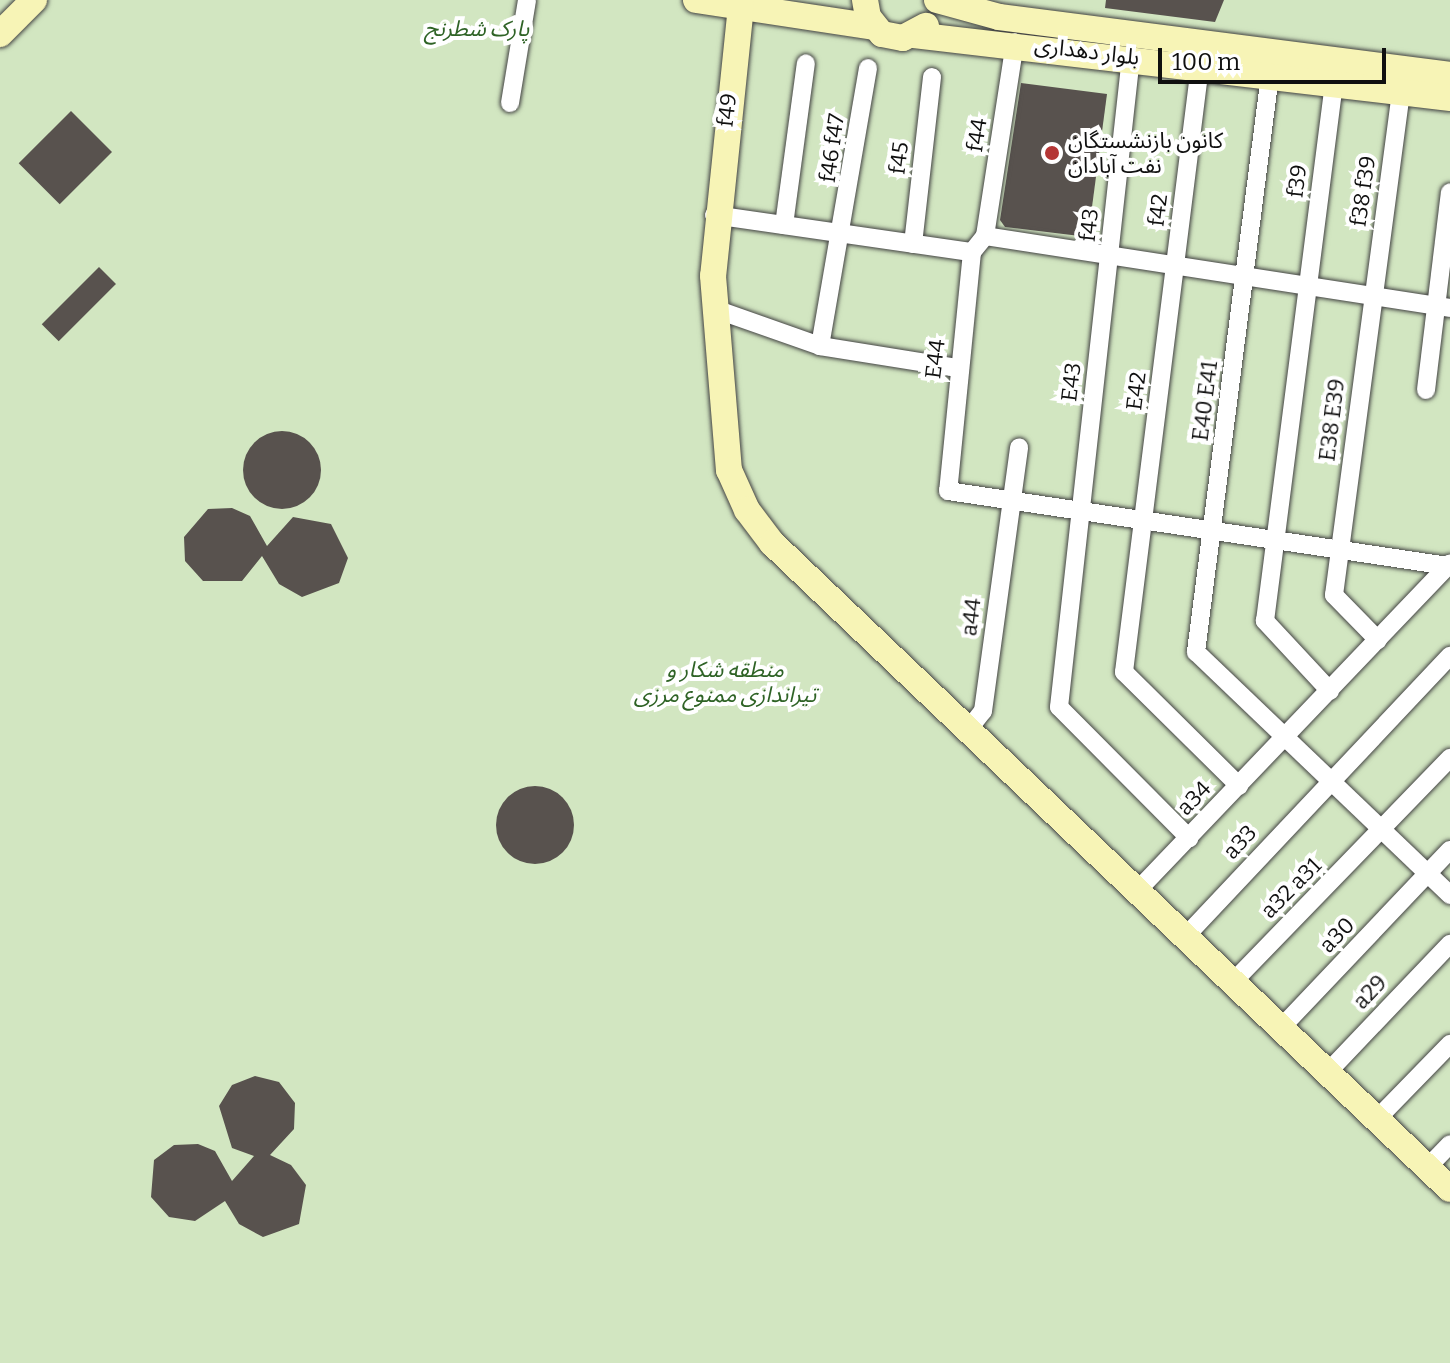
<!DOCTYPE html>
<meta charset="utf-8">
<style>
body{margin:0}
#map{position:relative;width:1450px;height:1363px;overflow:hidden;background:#fefdf5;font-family:Bitter,"Noto Sans Arabic",serif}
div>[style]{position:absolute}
.green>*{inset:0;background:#d2e6c1;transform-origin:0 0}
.building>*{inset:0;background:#58524e;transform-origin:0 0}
.round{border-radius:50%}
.roads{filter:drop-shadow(0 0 2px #434343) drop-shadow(0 0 2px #434343)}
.minor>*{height:18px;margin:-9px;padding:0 9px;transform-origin:9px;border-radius:9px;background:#fff}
.secondary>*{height:26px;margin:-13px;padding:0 13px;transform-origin:13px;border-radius:13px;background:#f7f4b6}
.dots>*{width:22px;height:22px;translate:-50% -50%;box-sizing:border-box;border:4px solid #fff;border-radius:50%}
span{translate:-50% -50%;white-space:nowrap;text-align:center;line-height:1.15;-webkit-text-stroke:8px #fff;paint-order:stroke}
.park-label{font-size:22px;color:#2f6326;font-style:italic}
.street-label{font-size:22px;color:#101010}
.poi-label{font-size:22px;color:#101010}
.left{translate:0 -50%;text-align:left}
.scale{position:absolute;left:1158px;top:48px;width:228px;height:36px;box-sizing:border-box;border:4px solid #101010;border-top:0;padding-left:10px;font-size:24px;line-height:28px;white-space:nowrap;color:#101010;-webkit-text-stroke:6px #fff;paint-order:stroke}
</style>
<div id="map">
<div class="green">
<i style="left:0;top:0;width:1450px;height:1363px"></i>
</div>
<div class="building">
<i style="clip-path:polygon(1106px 0,1224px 0,1215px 22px,1105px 8px)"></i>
<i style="clip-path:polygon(1021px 83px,1107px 94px,1088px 237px,1005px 227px,1000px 220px)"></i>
<i style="left:71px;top:111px;width:58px;height:74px;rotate:45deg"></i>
<i style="left:99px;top:267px;width:24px;height:81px;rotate:45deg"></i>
<i class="round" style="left:243px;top:431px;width:78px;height:78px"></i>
<i style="clip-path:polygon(232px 508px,250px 516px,267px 546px,293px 517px,331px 524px,348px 558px,339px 583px,302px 597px,279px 584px,262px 556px,242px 581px,203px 581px,185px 561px,184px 537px,208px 509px)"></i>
<i class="round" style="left:496px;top:786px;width:78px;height:78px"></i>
<i style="clip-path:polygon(255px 1076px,279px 1082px,295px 1103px,294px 1129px,270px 1155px,291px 1165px,306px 1185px,299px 1224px,263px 1237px,239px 1224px,225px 1201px,195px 1221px,169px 1217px,151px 1197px,154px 1160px,174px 1145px,198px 1144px,215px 1151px,232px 1181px,254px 1156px,232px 1148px,219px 1106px,232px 1085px)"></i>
</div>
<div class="roads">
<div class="minor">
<i style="left:1131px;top:57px;width:654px;rotate:96.32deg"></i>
<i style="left:1059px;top:707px;width:185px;rotate:45.2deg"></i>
<i style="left:1200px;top:66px;width:611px;rotate:97.15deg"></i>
<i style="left:1124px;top:672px;width:162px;rotate:44.7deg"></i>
<i style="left:1270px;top:75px;width:582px;rotate:97.31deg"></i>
<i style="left:1196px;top:652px;width:352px;rotate:43.7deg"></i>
<i style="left:510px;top:103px;width:104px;rotate:-80.6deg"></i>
<i style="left:714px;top:215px;width:261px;rotate:8.2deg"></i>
<i style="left:784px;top:225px;width:163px;rotate:-82.3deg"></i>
<i style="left:985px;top:236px;width:21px;rotate:129deg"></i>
<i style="left:972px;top:252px;width:240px;rotate:95.7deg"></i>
<i style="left:948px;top:491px;width:506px;rotate:8.53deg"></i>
<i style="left:985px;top:236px;width:471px;rotate:8.8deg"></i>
<i style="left:985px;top:236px;width:196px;rotate:-81.2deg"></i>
<i style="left:913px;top:244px;width:168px;rotate:-83.5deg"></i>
<i style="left:715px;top:309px;width:111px;rotate:19.4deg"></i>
<i style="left:820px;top:346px;width:140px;rotate:9.1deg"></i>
<i style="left:820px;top:346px;width:282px;rotate:-80.2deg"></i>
<i style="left:1426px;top:390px;width:199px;rotate:-83.1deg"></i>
<i style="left:1378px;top:640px;width:63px;rotate:-134.4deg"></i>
<i style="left:1334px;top:595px;width:507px;rotate:-82.41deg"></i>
<i style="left:1330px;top:691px;width:96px;rotate:-132.9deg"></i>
<i style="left:1265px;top:621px;width:542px;rotate:-82.69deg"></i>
<i style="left:968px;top:730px;width:24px;rotate:-52deg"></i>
<i style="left:983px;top:711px;width:266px;rotate:-82.2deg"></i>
<i style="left:1137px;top:891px;width:453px;rotate:-46.3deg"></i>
<i style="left:1184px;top:938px;width:388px;rotate:-46.7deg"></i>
<i style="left:1231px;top:984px;width:315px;rotate:-45.9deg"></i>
<i style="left:1279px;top:1030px;width:248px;rotate:-46.5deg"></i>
<i style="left:1326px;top:1074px;width:180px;rotate:-46.4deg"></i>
<i style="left:1377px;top:1119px;width:105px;rotate:-45.8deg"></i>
<i style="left:1427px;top:1168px;width:33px;rotate:-46deg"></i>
</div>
<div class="secondary">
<i style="left:696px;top:0;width:180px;rotate:8.6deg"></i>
<i style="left:865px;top:0;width:17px;rotate:80deg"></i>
<i style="left:868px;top:17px;width:22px;rotate:51deg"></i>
<i style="left:882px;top:34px;width:21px;rotate:11deg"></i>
<i style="left:903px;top:38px;width:26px;rotate:-28deg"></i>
<i style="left:937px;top:0;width:64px;rotate:15.3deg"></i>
<i style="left:999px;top:17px;width:455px;rotate:7.3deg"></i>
<i style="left:741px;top:6px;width:271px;rotate:95.9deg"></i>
<i style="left:713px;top:276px;width:195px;rotate:85.3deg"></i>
<i style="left:729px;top:470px;width:44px;rotate:65.8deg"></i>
<i style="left:747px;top:510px;width:41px;rotate:52.9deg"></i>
<i style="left:772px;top:543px;width:936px;rotate:43.62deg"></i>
<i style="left:0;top:34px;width:48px;rotate:-45deg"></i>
<i style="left:914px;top:35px;width:540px;rotate:6.7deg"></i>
</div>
</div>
<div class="dots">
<i style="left:1052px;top:153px;background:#b43635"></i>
</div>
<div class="park-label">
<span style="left:477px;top:29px">پارک شطرنج</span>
<span style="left:725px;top:682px">منطقه شکار و<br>تیراندازی ممنوع مرزی</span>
</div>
<div class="street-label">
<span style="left:1087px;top:51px;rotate:7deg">بلوار دهداری</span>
<span style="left:727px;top:110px;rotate:-83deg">f49</span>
<span style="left:977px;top:135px;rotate:-81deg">f44</span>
<span style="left:832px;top:148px;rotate:-82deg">f46 f47</span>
<span style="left:899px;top:158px;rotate:-83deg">f45</span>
<span style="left:1297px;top:181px;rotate:-83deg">f39</span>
<span style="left:1363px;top:191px;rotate:-82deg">f38 f39</span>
<span style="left:1158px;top:210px;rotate:-83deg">f42</span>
<span style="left:1089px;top:225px;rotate:-84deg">f43</span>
<span style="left:935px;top:359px;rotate:-83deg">E44</span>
<span style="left:1071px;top:382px;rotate:-83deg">E43</span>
<span style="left:1136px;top:391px;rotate:-83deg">E42</span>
<span style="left:1205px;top:401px;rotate:-83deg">E40 E41</span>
<span style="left:1332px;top:420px;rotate:-83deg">E38 E39</span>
<span style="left:971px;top:617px;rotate:-83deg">a44</span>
<span style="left:1194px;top:798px;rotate:-46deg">a34</span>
<span style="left:1240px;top:842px;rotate:-47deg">a33</span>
<span style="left:1291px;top:888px;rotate:-45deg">a32 a31</span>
<span style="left:1337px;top:935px;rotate:-46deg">a30</span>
<span style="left:1370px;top:992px;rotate:-46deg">a29</span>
</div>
<div class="poi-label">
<span class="left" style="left:1068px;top:153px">کانون بازنشستگان<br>نفت آبادان</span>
</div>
<div class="scale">100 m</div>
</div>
